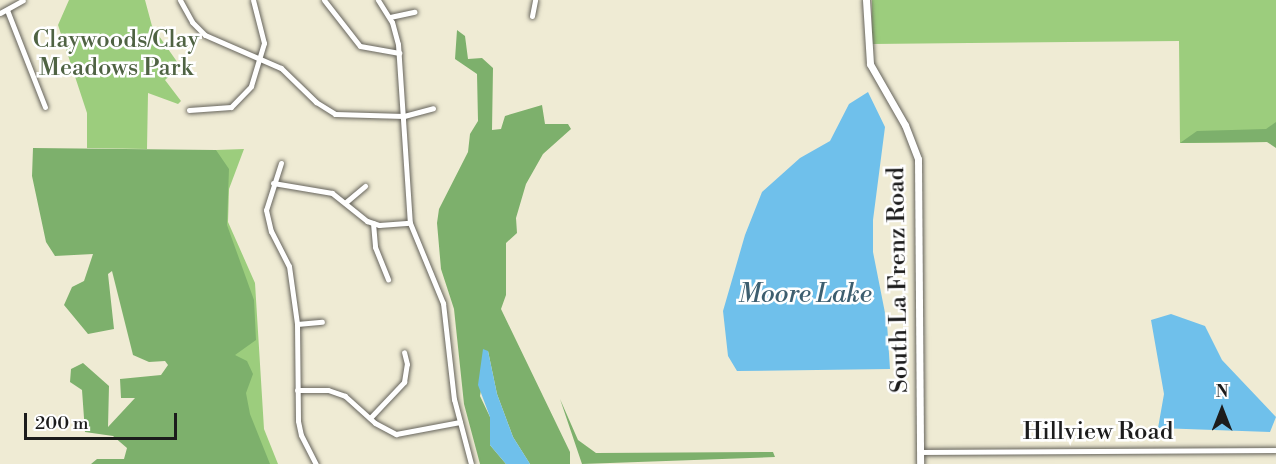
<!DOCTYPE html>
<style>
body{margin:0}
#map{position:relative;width:1276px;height:464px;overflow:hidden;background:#efebd4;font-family:"Libre Bodoni",serif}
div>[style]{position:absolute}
.green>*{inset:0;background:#9ccd7d}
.forest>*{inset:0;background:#7db06c}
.water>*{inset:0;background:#6fc0eb}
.roads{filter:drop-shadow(0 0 2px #66645c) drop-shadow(0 0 2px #66645c)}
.street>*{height:5px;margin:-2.5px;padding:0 2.5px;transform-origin:2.5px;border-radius:2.5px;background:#fff}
.secondary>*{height:7px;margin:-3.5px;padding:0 3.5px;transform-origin:3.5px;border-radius:3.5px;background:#fff}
span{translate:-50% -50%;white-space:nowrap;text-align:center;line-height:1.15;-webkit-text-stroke:5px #fff;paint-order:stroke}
.park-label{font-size:24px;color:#4f6343}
.street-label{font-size:24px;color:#1c1c1c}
.water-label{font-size:26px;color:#3d5e6f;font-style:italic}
.north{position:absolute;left:1192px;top:380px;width:60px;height:60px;-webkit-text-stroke:4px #fff;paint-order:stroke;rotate:0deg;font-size:16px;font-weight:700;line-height:24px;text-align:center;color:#1c1c1c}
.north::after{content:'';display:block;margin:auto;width:21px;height:27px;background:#1c1c1c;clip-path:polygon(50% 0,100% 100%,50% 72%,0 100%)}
.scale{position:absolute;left:24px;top:413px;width:153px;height:27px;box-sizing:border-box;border:3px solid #1c1c1c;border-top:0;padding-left:8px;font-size:18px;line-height:21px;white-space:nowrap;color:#1c1c1c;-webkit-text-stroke:4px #fff;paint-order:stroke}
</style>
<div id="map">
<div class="green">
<i style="clip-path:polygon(69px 0,145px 0,152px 26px,180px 66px,165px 80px,181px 101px,178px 104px,148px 93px,147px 149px,87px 148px,87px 113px,58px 25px)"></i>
<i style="clip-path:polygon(872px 0,1276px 0,1276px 142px,1180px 143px,1179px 41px,872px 44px)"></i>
<i style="clip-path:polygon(244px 149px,229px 189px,228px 222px,255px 283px,264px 429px,278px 464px,210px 464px,216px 150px)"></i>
</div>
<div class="forest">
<i style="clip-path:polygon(457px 30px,465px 36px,468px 59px,482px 58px,493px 68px,492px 130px,501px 129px,505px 116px,542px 105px,545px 124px,568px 124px,571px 129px,543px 154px,526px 184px,516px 218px,517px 233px,506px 243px,506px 295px,501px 309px,570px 452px,570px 464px,530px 464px,513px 437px,497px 394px,488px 351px,480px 396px,490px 417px,490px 445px,506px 464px,480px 464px,464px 404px,454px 309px,441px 269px,437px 223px,439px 209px,468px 152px,470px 134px,478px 121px,477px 74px,455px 59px)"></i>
<i style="clip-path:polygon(1276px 122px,1276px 148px,1267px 142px,1180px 143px,1197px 131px,1266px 129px)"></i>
<i style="clip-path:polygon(33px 148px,216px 150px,229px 169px,227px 225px,254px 300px,256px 340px,235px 355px,247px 361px,253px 374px,246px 393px,250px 414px,270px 464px,91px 464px,97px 459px,124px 459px,127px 448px,113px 436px,85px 432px,82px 390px,70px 382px,71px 369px,83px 363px,109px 386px,108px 427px,135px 398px,121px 398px,120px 379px,161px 375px,168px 365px,165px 361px,149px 362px,133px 355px,112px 271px,108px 274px,114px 329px,88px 334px,64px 305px,72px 287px,84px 281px,93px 254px,55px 256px,46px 242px,32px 176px)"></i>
<i style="clip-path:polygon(560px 399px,578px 440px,596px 453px,773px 452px,775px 457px,582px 464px)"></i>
</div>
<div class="water">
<i style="clip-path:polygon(868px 92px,885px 127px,873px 220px,873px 252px,887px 323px,890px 369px,737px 371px,728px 356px,723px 311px,745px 235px,762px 192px,800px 158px,830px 141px,849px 104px)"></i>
<i style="clip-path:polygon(1171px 314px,1205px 326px,1222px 360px,1276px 417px,1270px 432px,1158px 428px,1164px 394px,1151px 320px)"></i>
<i style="clip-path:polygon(483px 349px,488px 351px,497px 394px,513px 437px,530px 464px,506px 464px,490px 445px,490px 417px,478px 385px)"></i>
</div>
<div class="roads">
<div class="street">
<i style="left:180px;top:0;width:25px;rotate:61deg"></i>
<i style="left:192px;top:22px;width:18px;rotate:45deg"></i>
<i style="left:205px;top:35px;width:83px;rotate:23.5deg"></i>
<i style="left:281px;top:68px;width:49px;rotate:44.2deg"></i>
<i style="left:316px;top:102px;width:22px;rotate:32deg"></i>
<i style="left:335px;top:114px;width:69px;rotate:1.7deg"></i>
<i style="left:404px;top:116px;width:30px;rotate:-15deg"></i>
<i style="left:324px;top:0;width:58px;rotate:52deg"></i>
<i style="left:360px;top:46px;width:40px;rotate:10deg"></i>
<i style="left:378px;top:0;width:26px;rotate:58deg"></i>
<i style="left:392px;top:22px;width:23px;rotate:75deg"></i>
<i style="left:398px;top:44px;width:179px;rotate:86.2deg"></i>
<i style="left:410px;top:223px;width:87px;rotate:67.6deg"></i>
<i style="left:443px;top:303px;width:97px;rotate:83.5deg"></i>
<i style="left:454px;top:399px;width:67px;rotate:75.3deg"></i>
<i style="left:7px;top:10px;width:104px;rotate:68.6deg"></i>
<i style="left:0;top:13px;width:26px;rotate:-29deg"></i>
<i style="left:532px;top:16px;width:16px;rotate:-79deg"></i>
<i style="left:390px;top:17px;width:25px;rotate:-12deg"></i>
<i style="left:189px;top:110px;width:42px;rotate:-4.1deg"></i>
<i style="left:231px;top:107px;width:29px;rotate:-46deg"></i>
<i style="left:251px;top:86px;width:45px;rotate:-73.2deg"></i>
<i style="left:264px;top:43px;width:44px;rotate:-104.3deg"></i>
<i style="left:281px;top:163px;width:49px;rotate:107.7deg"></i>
<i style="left:266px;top:210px;width:22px;rotate:77deg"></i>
<i style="left:271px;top:231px;width:39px;rotate:63deg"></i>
<i style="left:289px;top:266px;width:59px;rotate:82.1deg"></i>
<i style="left:297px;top:324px;width:97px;rotate:89.4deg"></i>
<i style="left:298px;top:421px;width:14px;rotate:78deg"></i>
<i style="left:301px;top:435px;width:33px;rotate:63deg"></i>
<i style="left:273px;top:183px;width:60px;rotate:9.6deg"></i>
<i style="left:332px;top:193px;width:45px;rotate:38.7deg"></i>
<i style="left:367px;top:221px;width:13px;rotate:18deg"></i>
<i style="left:379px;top:225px;width:31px;rotate:-4deg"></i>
<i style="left:346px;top:202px;width:25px;rotate:-40deg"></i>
<i style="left:373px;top:223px;width:24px;rotate:85deg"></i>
<i style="left:375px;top:247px;width:35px;rotate:68deg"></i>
<i style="left:297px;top:324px;width:25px;rotate:-5deg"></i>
<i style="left:297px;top:390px;width:31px"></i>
<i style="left:328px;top:390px;width:18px;rotate:19deg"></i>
<i style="left:345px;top:396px;width:40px;rotate:42deg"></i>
<i style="left:375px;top:423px;width:24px;rotate:28deg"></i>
<i style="left:396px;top:434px;width:65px;rotate:-10.6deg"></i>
<i style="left:370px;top:418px;width:50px;rotate:-46.6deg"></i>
<i style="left:404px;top:382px;width:18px;rotate:-81deg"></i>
<i style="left:407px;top:364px;width:12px;rotate:-104deg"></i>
<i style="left:920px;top:452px;width:356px;rotate:-0.3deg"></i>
</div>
<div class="secondary">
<i style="left:866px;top:0;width:64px;rotate:86.4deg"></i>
<i style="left:870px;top:64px;width:70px;rotate:60.2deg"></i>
<i style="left:905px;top:125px;width:36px;rotate:69deg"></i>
<i style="left:918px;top:159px;width:305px;rotate:89.6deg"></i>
</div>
</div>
<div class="park-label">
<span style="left:116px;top:55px">Claywoods/Clay<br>Meadows Park</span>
</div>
<div class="street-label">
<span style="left:899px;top:280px;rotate:-91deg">South La Frenz Road</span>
<span style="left:1098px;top:433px">Hillview Road</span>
</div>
<div class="water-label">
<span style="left:805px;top:295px">Moore Lake</span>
</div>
<div class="north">N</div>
<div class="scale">200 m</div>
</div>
